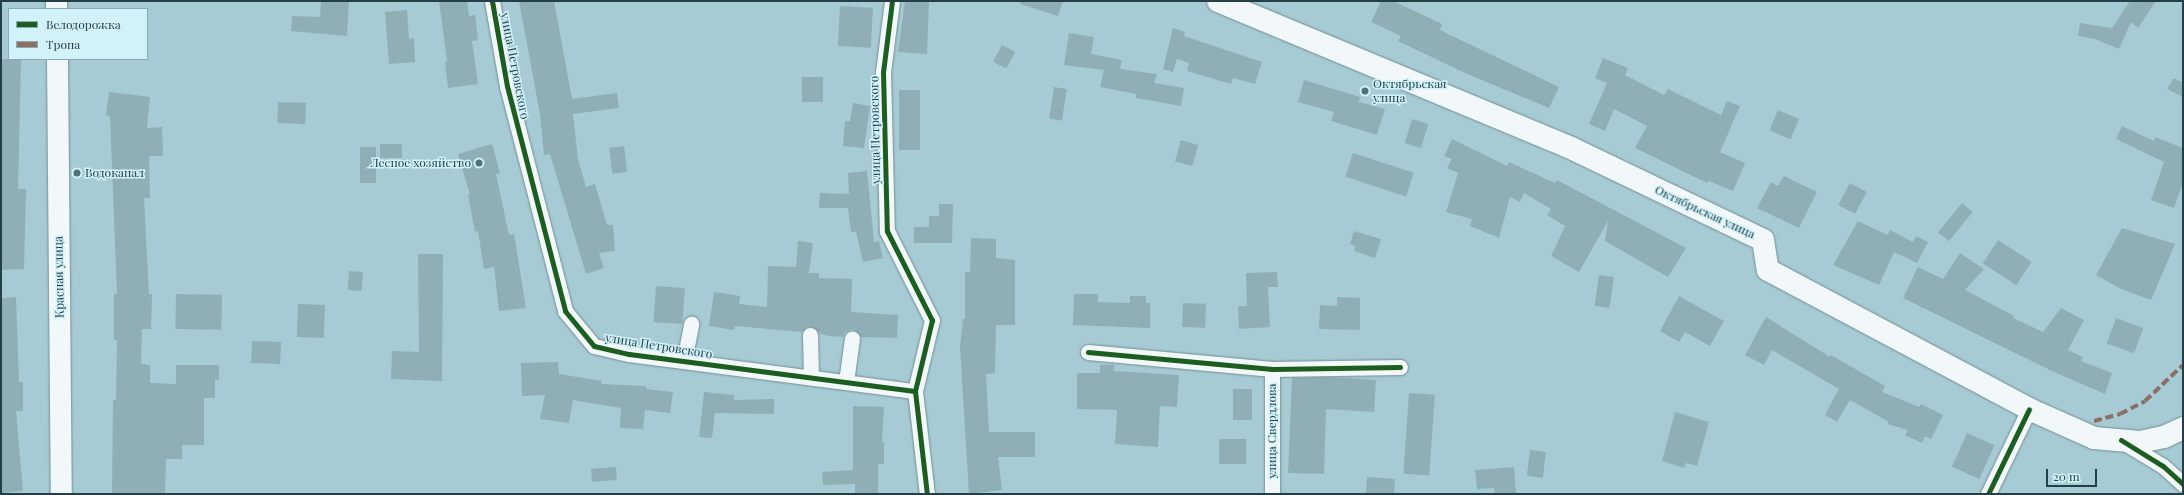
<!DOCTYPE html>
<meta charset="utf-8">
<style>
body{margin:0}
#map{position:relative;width:2184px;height:495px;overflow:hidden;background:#a7cbd4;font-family:"Playfair Display",serif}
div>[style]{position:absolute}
.building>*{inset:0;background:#90aeb5;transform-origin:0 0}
.roads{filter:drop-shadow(0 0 1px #739096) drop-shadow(0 0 1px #739096)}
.minor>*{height:15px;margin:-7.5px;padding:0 7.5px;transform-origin:7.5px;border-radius:7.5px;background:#f2f7f9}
.secondary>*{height:21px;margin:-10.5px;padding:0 10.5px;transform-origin:10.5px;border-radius:10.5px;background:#f2f7f9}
.primary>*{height:22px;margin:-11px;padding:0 11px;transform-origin:11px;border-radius:11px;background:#f2f7f9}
.quiet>*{height:4px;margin-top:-2px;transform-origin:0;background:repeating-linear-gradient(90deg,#8d6e63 0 8px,transparent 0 12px)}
.cycleway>*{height:5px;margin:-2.5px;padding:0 2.5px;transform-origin:2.5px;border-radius:2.5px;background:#1b5e20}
.dots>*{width:11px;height:11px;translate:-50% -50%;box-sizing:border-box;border:2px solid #d2f2fa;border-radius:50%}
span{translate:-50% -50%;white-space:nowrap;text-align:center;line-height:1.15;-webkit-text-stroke:3px #d2f2fa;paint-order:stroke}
.street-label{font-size:12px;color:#243f46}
.poi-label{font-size:12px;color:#243f46}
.left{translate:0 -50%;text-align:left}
.right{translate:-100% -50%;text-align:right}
.frame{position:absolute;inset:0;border:2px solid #243f46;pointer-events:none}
.legend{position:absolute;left:8px;top:8px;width:140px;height:52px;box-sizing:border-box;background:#d2f2fa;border:1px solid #8caab2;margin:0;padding:5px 7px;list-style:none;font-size:12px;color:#243f46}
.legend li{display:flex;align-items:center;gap:8px;height:20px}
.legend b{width:20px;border:1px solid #8caab2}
.scale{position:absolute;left:2046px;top:469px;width:51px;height:18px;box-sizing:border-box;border:2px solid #243f46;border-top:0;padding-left:5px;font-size:12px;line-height:14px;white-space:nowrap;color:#243f46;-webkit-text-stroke:3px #d2f2fa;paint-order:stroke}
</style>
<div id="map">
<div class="building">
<i style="clip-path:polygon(321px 1px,349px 1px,347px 36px,291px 31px,292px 16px,320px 17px)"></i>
<i style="clip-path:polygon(439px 1px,467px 1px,469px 16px,475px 15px,478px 40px,472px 41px,478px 84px,448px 88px,445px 62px,447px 61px)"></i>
<i style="clip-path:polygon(519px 1px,554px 1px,572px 99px,617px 93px,619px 108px,573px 114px,578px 159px,586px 187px,595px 184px,607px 225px,613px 225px,615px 251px,599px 253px,604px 268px,586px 274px,550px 154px,544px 155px,540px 114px)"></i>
<i style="clip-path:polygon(905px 1px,929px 2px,927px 54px,898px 52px)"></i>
<i style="clip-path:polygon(1021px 1px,1063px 1px,1058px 16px,1020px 4px)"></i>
<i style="clip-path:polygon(1381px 1px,1393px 1px,1442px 24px,1440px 30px,1559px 87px,1549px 108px,1465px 73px,1398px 41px,1401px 36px,1371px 22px)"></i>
<i style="clip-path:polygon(2130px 1px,2156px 1px,2138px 28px,2131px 22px,2119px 49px,2095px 39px,2078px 36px,2080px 23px,2112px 28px)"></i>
<i style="left:840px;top:6px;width:33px;height:40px;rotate:3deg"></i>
<i style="clip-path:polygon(407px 10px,409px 39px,414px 38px,415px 62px,389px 64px,385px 12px)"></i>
<i style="clip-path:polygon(1173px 28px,1185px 32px,1184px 36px,1262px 62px,1255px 84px,1233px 78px,1231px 84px,1187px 71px,1189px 63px,1177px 59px,1173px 72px,1163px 69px)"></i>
<i style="clip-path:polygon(1069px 33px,1094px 37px,1091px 54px,1122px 60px,1120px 69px,1157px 74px,1154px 83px,1184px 88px,1181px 106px,1136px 98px,1136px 94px,1100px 87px,1104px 70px,1064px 65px)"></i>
<i style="left:1002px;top:45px;width:15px;height:19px;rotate:28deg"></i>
<i style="clip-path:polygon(1603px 58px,1628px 68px,1625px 75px,1664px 95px,1668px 89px,1721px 115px,1727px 101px,1740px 106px,1720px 152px,1745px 163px,1733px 191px,1709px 181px,1707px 183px,1635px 148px,1647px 126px,1614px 109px,1605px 131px,1589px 124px,1607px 83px,1595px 78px)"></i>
<i style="clip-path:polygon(1px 59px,21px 59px,18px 189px,26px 189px,24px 269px,1px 270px)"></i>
<i style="left:802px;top:77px;width:21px;height:25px"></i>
<i style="clip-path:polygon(2174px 78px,2183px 83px,2183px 97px,2167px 89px)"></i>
<i style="clip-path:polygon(1304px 80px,1360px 97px,1359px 102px,1385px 109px,1377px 135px,1331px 121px,1334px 112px,1298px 102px)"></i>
<i style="left:1054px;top:87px;width:13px;height:32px;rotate:9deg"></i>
<i style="left:899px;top:90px;width:21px;height:60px"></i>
<i style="clip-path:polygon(109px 92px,150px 97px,147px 128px,162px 127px,163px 156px,149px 156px,150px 198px,144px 198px,149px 294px,152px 294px,151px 329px,142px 329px,141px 364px,150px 365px,150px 383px,176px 384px,176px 365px,219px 365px,219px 380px,215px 380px,215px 398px,204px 398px,204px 445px,182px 445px,182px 459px,166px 459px,165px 494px,112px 494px,113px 400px,116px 400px,117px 340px,114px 340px,114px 294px,117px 294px,110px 116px,106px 115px)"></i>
<i style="left:278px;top:102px;width:28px;height:21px;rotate:2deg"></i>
<i style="clip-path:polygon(853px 103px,870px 106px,864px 148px,843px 146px,845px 121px,850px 121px)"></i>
<i style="left:1778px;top:110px;width:23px;height:22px;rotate:23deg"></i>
<i style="left:1412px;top:119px;width:17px;height:25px;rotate:17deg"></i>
<i style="clip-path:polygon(2122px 126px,2154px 141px,2155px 137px,2183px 148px,2183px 183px,2174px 208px,2151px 200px,2164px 162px,2116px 139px)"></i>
<i style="clip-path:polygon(1452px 139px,1507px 166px,1509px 162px,1555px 183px,1557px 180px,1686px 248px,1668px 277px,1605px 241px,1608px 221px,1579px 272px,1551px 256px,1565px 226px,1547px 215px,1551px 209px,1524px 193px,1520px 202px,1510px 197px,1499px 238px,1470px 226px,1472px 219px,1446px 212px,1458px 173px,1447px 168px,1452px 159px,1444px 156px)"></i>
<i style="left:1181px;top:140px;width:18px;height:22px;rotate:16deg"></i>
<i style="left:380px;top:144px;width:22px;height:14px"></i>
<i style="clip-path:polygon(492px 144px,500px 173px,496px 174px,509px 235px,514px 234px,526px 308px,499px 311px,494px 267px,484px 269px,478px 231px,475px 232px,468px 195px,470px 195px,458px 154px)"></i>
<i style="left:624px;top:146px;width:26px;height:15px;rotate:83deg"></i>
<i style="left:360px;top:147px;width:16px;height:36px"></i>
<i style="left:1353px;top:153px;width:64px;height:25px;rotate:18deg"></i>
<i style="clip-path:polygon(867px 171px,874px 242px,879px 241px,883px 258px,863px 262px,856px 232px,851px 232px,848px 208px,819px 208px,820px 193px,849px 194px,848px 173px)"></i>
<i style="clip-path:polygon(1784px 176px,1817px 192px,1799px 228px,1757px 208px,1771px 182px,1778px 186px)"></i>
<i style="left:1850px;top:183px;width:19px;height:25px;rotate:28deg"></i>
<i style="left:1962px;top:203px;width:14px;height:38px;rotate:39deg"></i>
<i style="clip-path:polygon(939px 204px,953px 204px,952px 243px,914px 243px,914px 227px,929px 227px,929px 216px,939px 216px)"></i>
<i style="clip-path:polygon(1858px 221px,1887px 235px,1890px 230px,1913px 242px,1916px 236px,1928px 242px,1917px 263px,1894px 252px,1879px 285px,1833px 265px)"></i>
<i style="clip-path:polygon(2122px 228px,2175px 244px,2151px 300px,2121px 289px,2096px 275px)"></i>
<i style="clip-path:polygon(1354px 231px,1381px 239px,1375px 258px,1354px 251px,1355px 246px,1350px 244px)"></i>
<i style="clip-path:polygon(971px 238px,996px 239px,996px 258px,1015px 260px,1015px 325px,996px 325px,995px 373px,986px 374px,989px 432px,1035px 432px,1035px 457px,998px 457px,1002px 490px,969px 494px,960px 347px,963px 319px,965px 319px,965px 272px,970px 272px)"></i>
<i style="left:1998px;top:240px;width:40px;height:28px;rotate:33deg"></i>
<i style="clip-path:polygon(798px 241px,813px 243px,809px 273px,819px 273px,819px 278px,852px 279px,851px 312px,898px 315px,897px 338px,861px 337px,853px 329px,845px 332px,843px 337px,829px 336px,819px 333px,810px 326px,802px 332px,735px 326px,734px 330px,709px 326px,714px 292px,740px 296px,739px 304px,767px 307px,768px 266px,796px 267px)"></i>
<i style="clip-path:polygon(1960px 253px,1984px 269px,1965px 290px,2014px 316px,2013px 318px,2043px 332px,2061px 308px,2084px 320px,2068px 350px,2083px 357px,2081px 361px,2112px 373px,2105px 394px,2052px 371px,1903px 298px,1918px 267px,1943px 279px)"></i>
<i style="clip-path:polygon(418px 254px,443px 254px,442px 381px,391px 379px,392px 351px,419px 352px)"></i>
<i style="left:349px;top:271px;width:14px;height:19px;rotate:4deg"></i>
<i style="clip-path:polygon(1277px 272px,1278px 287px,1268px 287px,1270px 327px,1239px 329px,1238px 306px,1247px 306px,1246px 273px)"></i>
<i style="left:1599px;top:275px;width:15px;height:31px;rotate:8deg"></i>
<i style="left:656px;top:286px;width:29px;height:36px;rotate:4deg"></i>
<i style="left:176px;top:294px;width:46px;height:35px;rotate:1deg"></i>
<i style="clip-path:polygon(1074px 294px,1098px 294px,1098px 302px,1130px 303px,1130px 296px,1146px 296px,1146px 303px,1150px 303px,1150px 328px,1073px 325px)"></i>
<i style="clip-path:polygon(1679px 296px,1724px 321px,1710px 346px,1685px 332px,1679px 342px,1660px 331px)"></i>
<i style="clip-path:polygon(16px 297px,19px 382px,23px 382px,23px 411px,16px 411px,23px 491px,1px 493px,1px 298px)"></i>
<i style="clip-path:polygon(1337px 297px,1360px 298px,1360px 330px,1319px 329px,1320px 305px,1337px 306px)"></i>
<i style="left:1183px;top:303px;width:23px;height:24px;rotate:2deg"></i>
<i style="left:298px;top:304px;width:27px;height:33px;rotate:2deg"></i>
<i style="clip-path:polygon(1766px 317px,1830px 357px,1831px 355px,1885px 386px,1882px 392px,1919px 407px,1921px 404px,1943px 415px,1931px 439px,1925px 436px,1922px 443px,1905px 435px,1908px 430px,1888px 424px,1889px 422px,1850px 400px,1837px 422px,1825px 415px,1839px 389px,1772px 350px,1764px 365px,1745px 355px)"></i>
<i style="left:2116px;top:318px;width:29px;height:27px;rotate:20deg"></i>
<i style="left:252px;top:341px;width:29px;height:22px;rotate:2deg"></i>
<i style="clip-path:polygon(558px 362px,559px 374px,602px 381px,601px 384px,646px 386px,646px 389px,673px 392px,670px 413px,645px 410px,643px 429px,620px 428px,621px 408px,573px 400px,569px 423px,540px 419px,545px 395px,522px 396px,521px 363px)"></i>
<i style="clip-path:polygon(1100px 365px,1114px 365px,1114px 371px,1179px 375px,1177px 407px,1160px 406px,1158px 447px,1115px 444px,1117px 410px,1077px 409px,1077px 373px,1100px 373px)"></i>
<i style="clip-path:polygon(1330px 377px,1376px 380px,1374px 412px,1326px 409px,1324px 474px,1288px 473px,1292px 378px)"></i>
<i style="left:1252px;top:389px;width:31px;height:19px;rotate:90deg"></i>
<i style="clip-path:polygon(704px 392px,734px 395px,734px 400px,774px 399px,774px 414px,715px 413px,712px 438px,699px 437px)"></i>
<i style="left:1409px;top:393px;width:26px;height:81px;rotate:4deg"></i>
<i style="clip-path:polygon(853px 406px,884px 407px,882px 442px,884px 442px,884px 464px,878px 464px,878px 494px,855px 494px,855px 484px,823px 485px,822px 472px,853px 470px)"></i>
<i style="clip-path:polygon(1675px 412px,1709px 422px,1697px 466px,1686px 463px,1684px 468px,1662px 461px)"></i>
<i style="left:1967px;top:433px;width:30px;height:37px;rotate:24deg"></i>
<i style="left:1219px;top:439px;width:27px;height:25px"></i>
<i style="left:1530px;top:450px;width:16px;height:26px;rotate:7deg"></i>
<i style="left:616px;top:467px;width:13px;height:25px;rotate:86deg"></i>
<i style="clip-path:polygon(1514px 467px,1516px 494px,1495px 494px,1494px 488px,1477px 489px,1475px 470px)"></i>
<i style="left:1367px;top:477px;width:28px;height:17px;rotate:4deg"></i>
</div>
<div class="roads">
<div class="minor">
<i style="left:492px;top:1px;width:86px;rotate:80deg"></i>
<i style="left:507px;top:86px;width:232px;rotate:75.5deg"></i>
<i style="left:565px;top:311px;width:45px;rotate:50.4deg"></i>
<i style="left:594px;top:346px;width:36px;rotate:13deg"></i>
<i style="left:629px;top:354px;width:288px;rotate:7.4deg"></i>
<i style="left:892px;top:1px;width:72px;rotate:97.2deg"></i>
<i style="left:883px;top:72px;width:159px;rotate:88.6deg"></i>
<i style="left:887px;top:231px;width:100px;rotate:63.2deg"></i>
<i style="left:932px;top:320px;width:73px;rotate:103.5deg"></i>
<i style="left:915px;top:391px;width:104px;rotate:83.4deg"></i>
<i style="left:810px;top:335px;width:42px;rotate:88.6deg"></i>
<i style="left:1088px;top:352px;width:185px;rotate:5.3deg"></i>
<i style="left:1272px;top:369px;width:128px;rotate:-0.9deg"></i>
<i style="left:684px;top:361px;width:38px;rotate:-79deg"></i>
<i style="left:1272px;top:369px;width:125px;rotate:90deg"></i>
<i style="left:846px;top:382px;width:44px;rotate:-82.2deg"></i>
<i style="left:2125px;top:443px;width:44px;rotate:31.2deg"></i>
<i style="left:2163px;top:466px;width:27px;rotate:42deg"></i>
<i style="left:1988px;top:494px;width:94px;rotate:-64.2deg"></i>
</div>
<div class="secondary">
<i style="left:56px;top:1px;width:8px;rotate:90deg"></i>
<i style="left:57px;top:59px;width:435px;rotate:89.5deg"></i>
</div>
<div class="primary">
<i style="left:1218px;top:1px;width:382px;rotate:22.6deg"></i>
<i style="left:1571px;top:148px;width:213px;rotate:25.6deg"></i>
<i style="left:1763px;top:240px;width:30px;rotate:81deg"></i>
<i style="left:1768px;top:270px;width:296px;rotate:28deg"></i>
<i style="left:2029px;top:409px;width:71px;rotate:24deg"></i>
<i style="left:2094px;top:438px;width:46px;rotate:5deg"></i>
<i style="left:2140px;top:442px;width:25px;rotate:-12deg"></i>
<i style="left:2164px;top:437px;width:21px;rotate:-25deg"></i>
</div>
</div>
<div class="quiet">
<i style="left:2094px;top:421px;width:27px;rotate:-15deg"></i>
<i style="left:2120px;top:414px;width:28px;rotate:-27deg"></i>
<i style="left:2145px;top:401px;width:52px;rotate:-43.5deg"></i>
</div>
<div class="cycleway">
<i style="left:492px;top:1px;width:86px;rotate:80deg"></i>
<i style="left:507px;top:86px;width:232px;rotate:75.5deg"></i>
<i style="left:565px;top:311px;width:45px;rotate:50.4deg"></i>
<i style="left:594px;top:346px;width:36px;rotate:13deg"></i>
<i style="left:629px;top:354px;width:288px;rotate:7.4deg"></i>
<i style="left:892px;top:1px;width:72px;rotate:97.2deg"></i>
<i style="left:883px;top:72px;width:159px;rotate:88.6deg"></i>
<i style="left:887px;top:231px;width:100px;rotate:63.2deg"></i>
<i style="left:932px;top:320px;width:73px;rotate:103.5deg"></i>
<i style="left:915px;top:391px;width:104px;rotate:83.4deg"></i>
<i style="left:1088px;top:352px;width:185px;rotate:5.3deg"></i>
<i style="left:1272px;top:369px;width:128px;rotate:-0.9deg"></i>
<i style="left:2121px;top:440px;width:49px;rotate:31.8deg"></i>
<i style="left:2163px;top:466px;width:27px;rotate:42deg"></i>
<i style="left:1988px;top:494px;width:94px;rotate:-64.2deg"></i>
</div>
<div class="dots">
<i style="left:1365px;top:91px;background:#527078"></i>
<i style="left:479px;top:163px;background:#527078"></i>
<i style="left:77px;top:173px;background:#527078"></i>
</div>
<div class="street-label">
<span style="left:515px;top:66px;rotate:79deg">улица Петровского</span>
<span style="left:875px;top:130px;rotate:-91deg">улица Петровского</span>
<span style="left:1705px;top:212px;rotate:25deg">Октябрьская улица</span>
<span style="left:59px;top:277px;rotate:-91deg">Красная улица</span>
<span style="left:659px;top:346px;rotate:9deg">улица Петровского</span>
<span style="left:1272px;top:431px;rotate:-90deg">улица Свердлова</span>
</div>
<div class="poi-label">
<span class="left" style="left:1373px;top:91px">Октябрьская<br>улица</span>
<span class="right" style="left:471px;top:163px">Лесное хозяйство</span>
<span class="left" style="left:85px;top:173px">Водоканал</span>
</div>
<div class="frame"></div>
<ul class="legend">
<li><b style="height:5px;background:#1b5e20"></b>Велодорожка</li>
<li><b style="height:5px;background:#8d6e63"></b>Тропа</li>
</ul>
<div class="scale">20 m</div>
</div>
